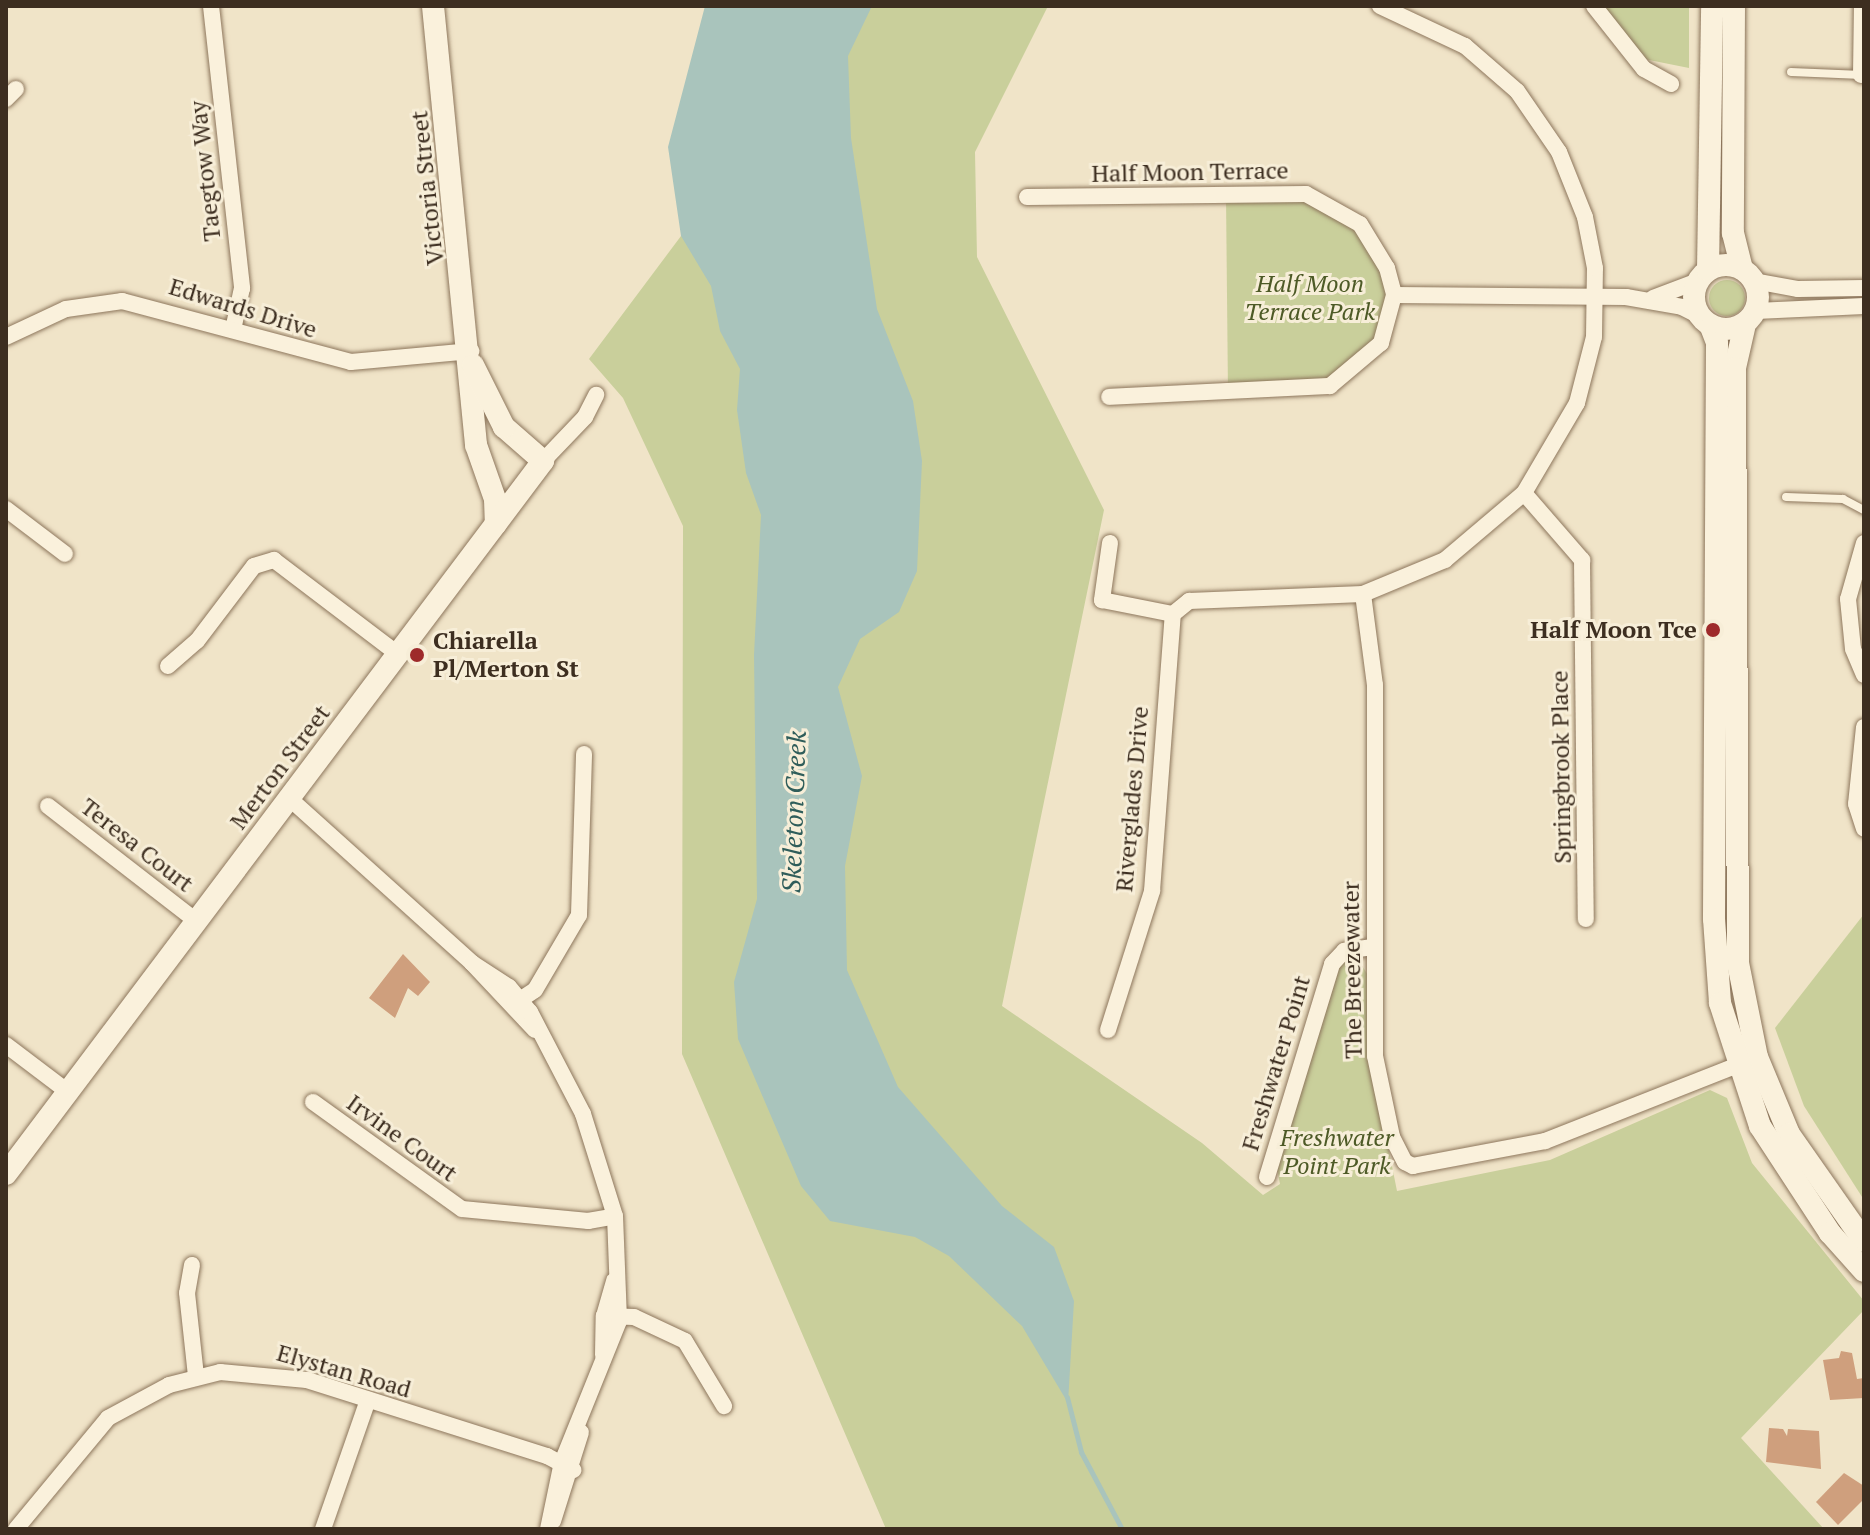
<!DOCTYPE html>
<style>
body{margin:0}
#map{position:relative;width:1870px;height:1535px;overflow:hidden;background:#f0e4c8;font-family:"PT Serif",serif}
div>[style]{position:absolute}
.green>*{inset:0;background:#c9cf9b}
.round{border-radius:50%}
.water>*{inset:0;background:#a9c4bc}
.stream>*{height:5px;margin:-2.5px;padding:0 2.5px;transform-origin:2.5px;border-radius:2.5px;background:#a9c4bc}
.building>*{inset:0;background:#cf9f7d}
.roads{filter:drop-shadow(0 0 2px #8d765c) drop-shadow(0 0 2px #8d765c)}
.lane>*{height:8px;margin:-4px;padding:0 4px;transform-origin:4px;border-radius:4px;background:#faf1dc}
.street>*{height:16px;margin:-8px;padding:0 8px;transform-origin:8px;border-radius:8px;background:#faf1dc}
.secondary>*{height:22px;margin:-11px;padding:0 11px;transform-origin:11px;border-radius:11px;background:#faf1dc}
.secondary>.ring{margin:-11px;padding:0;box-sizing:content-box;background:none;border:22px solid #faf1dc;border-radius:50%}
.dots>*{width:22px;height:22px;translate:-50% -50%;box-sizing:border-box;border:4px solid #f7eed8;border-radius:50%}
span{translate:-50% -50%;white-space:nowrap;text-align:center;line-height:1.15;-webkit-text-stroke:6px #f7eed8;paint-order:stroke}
.street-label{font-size:24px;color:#3d2e20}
.park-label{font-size:24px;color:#4d5a26;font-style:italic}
.poi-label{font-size:24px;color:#3d2e20;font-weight:700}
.right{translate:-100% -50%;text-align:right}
.left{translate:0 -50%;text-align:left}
.water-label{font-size:26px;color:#2f5d5a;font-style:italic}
.frame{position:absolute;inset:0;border:8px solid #3d2e20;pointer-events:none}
</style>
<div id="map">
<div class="green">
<i style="clip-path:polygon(795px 6px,1048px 6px,975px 152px,977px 257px,1104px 510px,1002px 1006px,1202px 1143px,1263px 1195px,1280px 1184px,1277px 1169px,1342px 959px,1358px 959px,1369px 977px,1370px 1056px,1397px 1191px,1550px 1160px,1710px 1090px,1727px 1098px,1752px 1163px,1864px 1301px,1864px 1310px,1741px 1438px,1824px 1529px,886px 1529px,682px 1054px,683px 526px,623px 398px,589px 359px,681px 236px,777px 163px)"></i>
<i style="clip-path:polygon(1604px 6px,1689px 6px,1689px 68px,1644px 59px)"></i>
<i style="clip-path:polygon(1306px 194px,1344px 211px,1394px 295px,1381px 343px,1330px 386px,1228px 394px,1226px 197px)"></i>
<i class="round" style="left:1709px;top:280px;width:36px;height:36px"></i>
<i style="clip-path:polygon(1864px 914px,1864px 1200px,1804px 1106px,1775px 1028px)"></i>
</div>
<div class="water">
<i style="clip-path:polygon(705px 6px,872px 6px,848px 56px,851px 138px,877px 309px,913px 401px,922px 461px,917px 571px,899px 612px,860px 639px,838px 687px,862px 776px,845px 866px,847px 970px,898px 1087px,1002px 1206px,1054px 1247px,1074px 1301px,1068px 1403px,1022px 1326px,949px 1256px,915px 1237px,830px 1221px,801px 1186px,738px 1039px,734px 982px,757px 899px,754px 655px,761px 515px,746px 473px,737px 410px,740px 369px,720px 331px,711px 286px,681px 236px,668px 147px)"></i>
</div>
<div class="stream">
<i style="left:1067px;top:1397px;width:57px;rotate:75.7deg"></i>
<i style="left:1081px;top:1452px;width:87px;rotate:62deg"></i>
</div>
<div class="building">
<i style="clip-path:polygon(403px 954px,430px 982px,418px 996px,408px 988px,395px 1018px,369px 998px)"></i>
<i style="clip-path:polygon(1841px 1351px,1852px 1353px,1857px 1379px,1864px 1378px,1864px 1398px,1830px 1400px,1823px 1360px,1839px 1358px)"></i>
<i style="clip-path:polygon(1769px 1428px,1783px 1429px,1787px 1436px,1788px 1429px,1819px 1431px,1821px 1469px,1766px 1462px)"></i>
<i style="clip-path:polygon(1844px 1473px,1864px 1486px,1864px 1499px,1838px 1525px,1816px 1502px)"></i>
</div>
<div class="roads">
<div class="lane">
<i style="left:1791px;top:72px;width:71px;rotate:2.4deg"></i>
<i style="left:1786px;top:497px;width:57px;rotate:2deg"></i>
<i style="left:1843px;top:499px;width:24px;rotate:28deg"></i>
</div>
<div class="street">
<i style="left:211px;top:6px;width:284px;rotate:83.7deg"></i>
<i style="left:242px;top:288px;width:43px;rotate:102.1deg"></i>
<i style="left:1594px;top:6px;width:80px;rotate:51.6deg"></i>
<i style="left:1644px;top:69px;width:31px;rotate:29deg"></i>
<i style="left:1861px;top:75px;width:69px;rotate:-89.2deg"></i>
<i style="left:6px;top:99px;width:14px;rotate:-45deg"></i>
<i style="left:1027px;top:197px;width:279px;rotate:-0.6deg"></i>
<i style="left:1306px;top:194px;width:62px;rotate:29.1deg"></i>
<i style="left:1360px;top:224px;width:52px;rotate:58.5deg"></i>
<i style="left:1387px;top:268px;width:28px;rotate:75deg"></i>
<i style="left:1394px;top:295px;width:50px;rotate:105.2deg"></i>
<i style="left:1381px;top:343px;width:67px;rotate:139.9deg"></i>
<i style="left:1330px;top:386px;width:221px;rotate:177.2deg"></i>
<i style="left:1754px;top:281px;width:45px;rotate:10.3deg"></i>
<i style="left:1798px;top:289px;width:66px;rotate:-0.9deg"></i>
<i style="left:1394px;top:295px;width:232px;rotate:0.5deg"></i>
<i style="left:1626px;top:297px;width:57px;rotate:10.1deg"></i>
<i style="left:1682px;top:307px;width:20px;rotate:27deg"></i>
<i style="left:1653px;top:298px;width:48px;rotate:-20.7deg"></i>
<i style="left:1756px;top:311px;width:108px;rotate:-2.7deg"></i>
<i style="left:6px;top:337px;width:66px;rotate:-25deg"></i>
<i style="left:66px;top:309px;width:57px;rotate:-8.1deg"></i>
<i style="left:122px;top:301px;width:237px;rotate:14.9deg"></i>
<i style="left:351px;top:362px;width:121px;rotate:-5.2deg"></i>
<i style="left:543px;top:461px;width:61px;rotate:-46.3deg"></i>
<i style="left:585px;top:417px;width:25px;rotate:-63deg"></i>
<i style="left:1524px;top:493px;width:89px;rotate:49.1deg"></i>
<i style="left:1582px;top:560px;width:359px;rotate:89.4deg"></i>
<i style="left:6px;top:509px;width:74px;rotate:37.3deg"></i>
<i style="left:1110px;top:543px;width:58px;rotate:98deg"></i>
<i style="left:1102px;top:600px;width:72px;rotate:11.2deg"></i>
<i style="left:1864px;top:543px;width:58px;rotate:105.9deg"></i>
<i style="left:1848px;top:599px;width:50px;rotate:84.3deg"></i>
<i style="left:1853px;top:649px;width:28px;rotate:67deg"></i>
<i style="left:1363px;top:594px;width:92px;rotate:82.5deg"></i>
<i style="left:1375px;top:685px;width:371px;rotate:90deg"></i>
<i style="left:1375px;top:1056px;width:83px;rotate:78.1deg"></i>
<i style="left:1392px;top:1137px;width:28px;rotate:63deg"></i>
<i style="left:1405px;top:1162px;width:9px;rotate:27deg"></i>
<i style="left:1413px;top:1166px;width:134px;rotate:-10.7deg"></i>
<i style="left:1545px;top:1141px;width:218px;rotate:-21.5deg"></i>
<i style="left:168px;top:666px;width:38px;rotate:-41deg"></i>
<i style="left:197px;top:641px;width:94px;rotate:-52.8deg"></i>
<i style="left:254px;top:566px;width:21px;rotate:-17deg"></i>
<i style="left:274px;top:560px;width:156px;rotate:37.2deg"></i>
<i style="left:1864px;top:727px;width:77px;rotate:95.9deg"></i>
<i style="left:1856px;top:804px;width:26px;rotate:72deg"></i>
<i style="left:289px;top:798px;width:246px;rotate:42deg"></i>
<i style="left:472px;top:963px;width:92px;rotate:46.8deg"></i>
<i style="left:48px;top:806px;width:187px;rotate:37.8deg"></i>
<i style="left:472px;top:963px;width:44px;rotate:33deg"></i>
<i style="left:509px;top:987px;width:33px;rotate:50deg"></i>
<i style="left:530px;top:1012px;width:115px;rotate:62.5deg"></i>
<i style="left:583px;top:1114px;width:107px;rotate:72.6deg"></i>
<i style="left:615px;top:1216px;width:105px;rotate:87.8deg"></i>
<i style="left:619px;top:1321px;width:152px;rotate:112deg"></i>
<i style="left:562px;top:1462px;width:68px;rotate:101.8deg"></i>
<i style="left:514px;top:1004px;width:25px;rotate:-34deg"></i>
<i style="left:535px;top:990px;width:87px;rotate:-59.6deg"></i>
<i style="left:579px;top:915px;width:161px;rotate:-88.2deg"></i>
<i style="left:1108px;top:1030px;width:146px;rotate:-72.4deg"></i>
<i style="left:1152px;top:891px;width:278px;rotate:-85.7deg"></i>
<i style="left:1173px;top:614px;width:21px;rotate:-39deg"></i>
<i style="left:1189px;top:601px;width:174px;rotate:-2.3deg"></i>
<i style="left:1363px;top:594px;width:89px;rotate:-22.5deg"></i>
<i style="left:1445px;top:560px;width:104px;rotate:-40.3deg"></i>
<i style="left:1524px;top:493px;width:104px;rotate:-59.5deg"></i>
<i style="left:1577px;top:403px;width:68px;rotate:-75.6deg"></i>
<i style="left:1594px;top:337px;width:69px;rotate:-89.2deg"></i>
<i style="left:1595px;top:268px;width:52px;rotate:-101.1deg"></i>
<i style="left:1585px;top:217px;width:70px;rotate:-111.8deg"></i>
<i style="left:1559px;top:152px;width:74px;rotate:-124.5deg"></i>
<i style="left:1517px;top:91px;width:69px;rotate:-139.1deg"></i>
<i style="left:1465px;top:46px;width:94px;rotate:-154.8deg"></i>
<i style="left:6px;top:1045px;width:78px;rotate:37.2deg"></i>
<i style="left:313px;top:1102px;width:183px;rotate:35.7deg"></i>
<i style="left:462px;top:1209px;width:127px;rotate:5.4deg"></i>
<i style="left:588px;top:1221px;width:27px;rotate:-10deg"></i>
<i style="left:1267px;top:1177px;width:223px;rotate:-73deg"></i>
<i style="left:1332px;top:964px;width:18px;rotate:-47deg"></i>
<i style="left:1344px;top:951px;width:29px;rotate:-8deg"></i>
<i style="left:192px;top:1265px;width:28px;rotate:100deg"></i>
<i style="left:187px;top:1293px;width:83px;rotate:83.8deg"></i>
<i style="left:604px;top:1316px;width:30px;rotate:2deg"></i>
<i style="left:634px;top:1317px;width:56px;rotate:25.2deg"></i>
<i style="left:685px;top:1341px;width:76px;rotate:59deg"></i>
<i style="left:603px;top:1355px;width:39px;rotate:-89deg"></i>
<i style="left:604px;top:1316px;width:37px;rotate:-74deg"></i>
<i style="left:553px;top:1521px;width:93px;rotate:-72.5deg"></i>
<i style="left:16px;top:1529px;width:144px;rotate:-50.3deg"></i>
<i style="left:108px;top:1418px;width:69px;rotate:-28.4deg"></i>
<i style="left:169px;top:1385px;width:53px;rotate:-14.3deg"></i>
<i style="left:220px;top:1372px;width:87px;rotate:5.3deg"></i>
<i style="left:307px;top:1380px;width:252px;rotate:17.6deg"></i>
<i style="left:547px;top:1456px;width:30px;rotate:28deg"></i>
<i style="left:323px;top:1529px;width:137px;rotate:-70.8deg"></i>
</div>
<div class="secondary">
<i style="left:433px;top:6px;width:441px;rotate:84.4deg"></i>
<i style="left:476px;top:445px;width:57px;rotate:70.6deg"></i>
<i style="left:495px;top:499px;width:25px;rotate:88deg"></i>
<i style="left:1734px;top:6px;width:227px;rotate:90.3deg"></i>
<i style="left:1733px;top:233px;width:37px;rotate:76deg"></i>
<i class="ring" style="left:1694px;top:265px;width:42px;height:42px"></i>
<i style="left:1708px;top:270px;width:264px;rotate:-89.1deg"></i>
<i style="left:1745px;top:324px;width:45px;rotate:102.8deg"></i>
<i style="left:1735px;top:368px;width:595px;rotate:89.71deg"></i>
<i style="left:1738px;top:963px;width:96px;rotate:78.6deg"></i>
<i style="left:1757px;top:1057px;width:83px;rotate:67.4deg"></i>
<i style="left:1789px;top:1134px;width:131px;rotate:55deg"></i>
<i style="left:1711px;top:327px;width:17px;rotate:69deg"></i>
<i style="left:1717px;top:343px;width:576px;rotate:90.3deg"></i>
<i style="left:1714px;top:919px;width:84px;rotate:85.9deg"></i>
<i style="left:1720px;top:1003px;width:129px;rotate:72deg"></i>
<i style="left:1760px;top:1126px;width:128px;rotate:56.8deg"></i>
<i style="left:1830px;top:1233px;width:51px;rotate:48.2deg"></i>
<i style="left:6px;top:1174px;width:893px;rotate:-53.01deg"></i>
<i style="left:543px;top:461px;width:52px;rotate:-138.9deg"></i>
<i style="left:504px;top:427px;width:69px;rotate:-116.6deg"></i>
</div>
</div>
<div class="dots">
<i style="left:1713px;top:630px;background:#9e2a2b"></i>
<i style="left:417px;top:655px;background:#9e2a2b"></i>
</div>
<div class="street-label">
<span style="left:205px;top:171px;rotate:-96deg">Taegtow Way</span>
<span style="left:1190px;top:172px;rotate:-1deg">Half Moon Terrace</span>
<span style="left:427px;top:188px;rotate:-96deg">Victoria Street</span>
<span style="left:243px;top:308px;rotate:17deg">Edwards Drive</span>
<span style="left:280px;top:767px;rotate:-53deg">Merton Street</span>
<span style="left:1561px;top:767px;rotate:-91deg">Springbrook Place</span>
<span style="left:1132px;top:799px;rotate:-85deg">Riverglades Drive</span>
<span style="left:137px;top:845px;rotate:38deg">Teresa Court</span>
<span style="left:1352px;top:970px;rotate:-91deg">The Breezewater</span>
<span style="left:1276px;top:1063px;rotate:-73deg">Freshwater Point</span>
<span style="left:402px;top:1138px;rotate:36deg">Irvine Court</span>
<span style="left:344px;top:1371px;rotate:16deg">Elystan Road</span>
</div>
<div class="park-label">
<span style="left:1310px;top:298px">Half Moon<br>Terrace Park</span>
<span style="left:1337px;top:1152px">Freshwater<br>Point Park</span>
</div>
<div class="poi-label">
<span class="right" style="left:1697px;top:630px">Half Moon Tce</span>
<span class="left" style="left:433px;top:655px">Chiarella<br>Pl/Merton St</span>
</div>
<div class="water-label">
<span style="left:794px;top:812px;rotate:-88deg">Skeleton Creek</span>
</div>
<div class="frame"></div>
</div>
